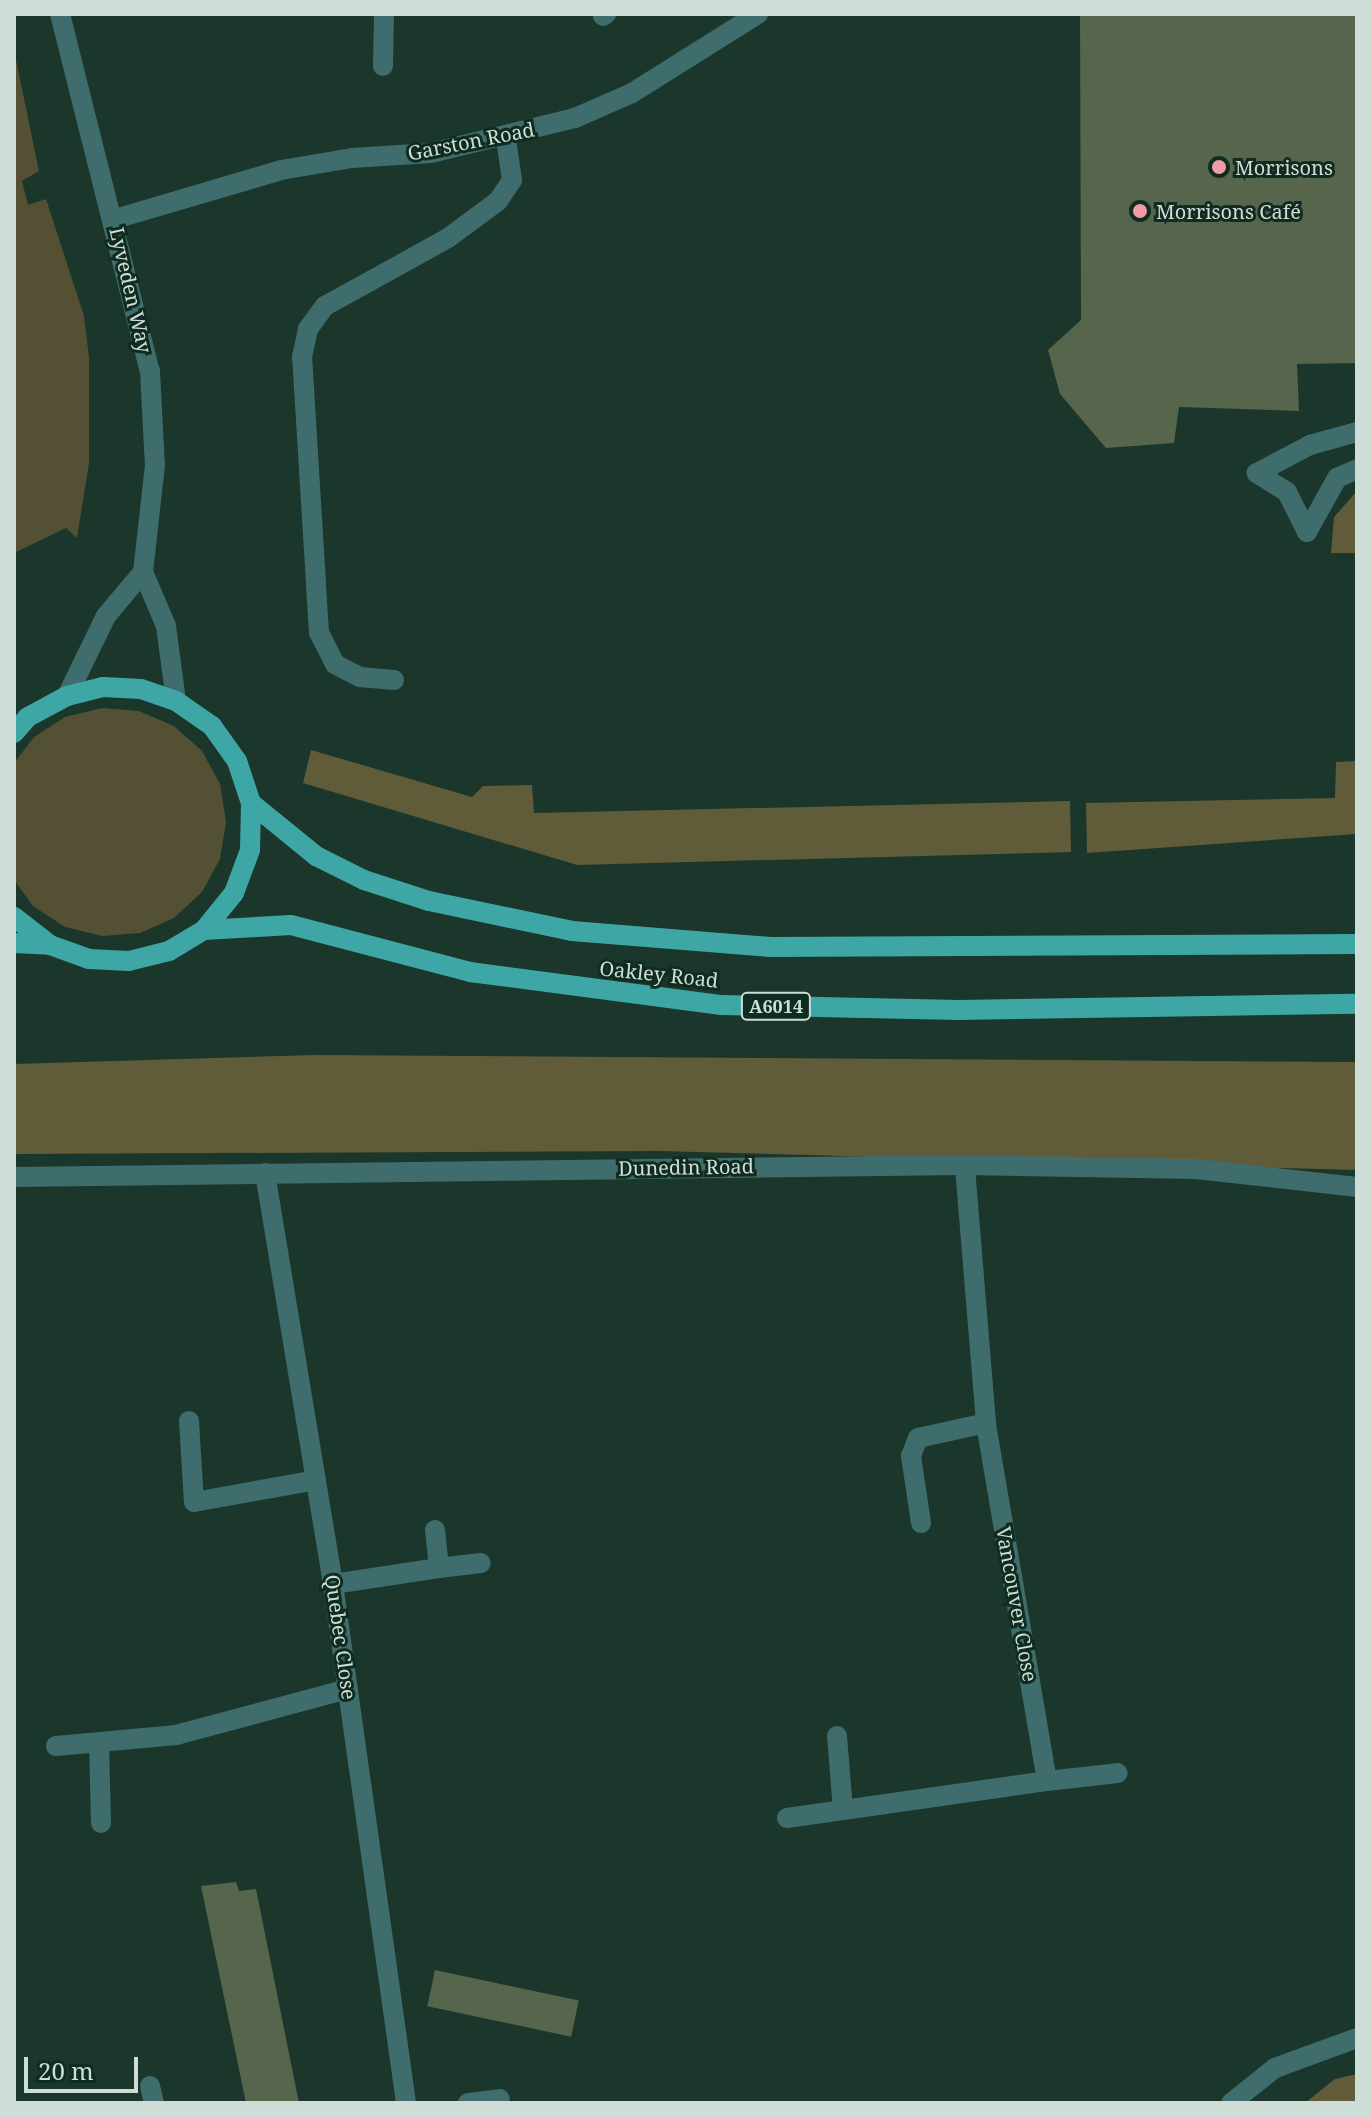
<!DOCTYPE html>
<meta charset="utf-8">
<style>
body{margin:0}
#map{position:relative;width:1371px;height:2117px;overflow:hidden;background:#1b362a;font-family:"Noto Serif",serif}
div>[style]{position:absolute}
.green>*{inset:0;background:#535034}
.forest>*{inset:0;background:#605c39}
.building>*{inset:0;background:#57654d;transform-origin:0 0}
.service>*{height:20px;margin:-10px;padding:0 10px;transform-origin:10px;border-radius:10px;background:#3f6c6c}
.minor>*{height:20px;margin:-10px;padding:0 10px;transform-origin:10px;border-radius:10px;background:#3f6c6c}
.tertiary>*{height:20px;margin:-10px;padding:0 10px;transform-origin:10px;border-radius:10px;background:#3f6c6c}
.primary>*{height:20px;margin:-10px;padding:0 10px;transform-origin:10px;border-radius:10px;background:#3ea7a6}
.dots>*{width:22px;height:22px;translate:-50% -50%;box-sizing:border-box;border:4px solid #102c20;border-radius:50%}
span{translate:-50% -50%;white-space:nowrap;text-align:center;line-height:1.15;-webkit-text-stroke:6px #102c20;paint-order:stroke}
.shield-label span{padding:2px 6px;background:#102c20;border:2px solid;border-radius:6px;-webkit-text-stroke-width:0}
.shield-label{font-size:18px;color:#ceded6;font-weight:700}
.street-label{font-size:20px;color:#ceded6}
.poi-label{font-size:20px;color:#ceded6}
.left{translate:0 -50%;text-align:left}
.frame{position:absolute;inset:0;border:16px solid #ceded6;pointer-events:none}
.scale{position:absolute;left:24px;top:2057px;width:114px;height:36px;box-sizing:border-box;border:4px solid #ceded6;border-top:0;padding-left:10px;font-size:24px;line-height:28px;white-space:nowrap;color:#ceded6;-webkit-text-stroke:6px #102c20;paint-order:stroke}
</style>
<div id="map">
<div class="green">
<i style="clip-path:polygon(14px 50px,39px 171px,22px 181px,28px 205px,46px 199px,84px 316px,89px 357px,89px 463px,77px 538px,66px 528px,14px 553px)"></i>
<i style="clip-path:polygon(102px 708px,139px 711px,174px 726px,202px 751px,220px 784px,226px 822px,220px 859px,202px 892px,174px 918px,140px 933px,102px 936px,65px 927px,33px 906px,14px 880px,14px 763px,34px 737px,65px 717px)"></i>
</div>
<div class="forest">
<i style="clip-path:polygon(1357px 491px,1357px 553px,1331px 553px,1334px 517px)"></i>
<i style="clip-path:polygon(311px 750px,472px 797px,483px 786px,532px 785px,534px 813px,1070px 801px,1071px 852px,577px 865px,303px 783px)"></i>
<i style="clip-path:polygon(1357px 761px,1357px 834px,1087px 853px,1086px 803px,1335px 798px,1336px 762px)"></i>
<i style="clip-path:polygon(316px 1055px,1357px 1062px,1357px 1170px,659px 1151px,14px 1154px,14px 1064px)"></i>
<i style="clip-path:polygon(1357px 2074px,1357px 2103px,1305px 2103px,1335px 2079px)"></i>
</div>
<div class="building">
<i style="clip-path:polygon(1080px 14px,1357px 14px,1357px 363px,1297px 364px,1299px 411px,1179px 407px,1174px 443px,1106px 448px,1060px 394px,1048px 350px,1081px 320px)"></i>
<i style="clip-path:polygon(236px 1882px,239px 1891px,256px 1889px,299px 2103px,246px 2103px,201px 1886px)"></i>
<i style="left:435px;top:1970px;width:147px;height:37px;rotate:12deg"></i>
</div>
<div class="service">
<i style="left:603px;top:16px;width:4px;rotate:-34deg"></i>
<i style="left:1307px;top:532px;width:45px;rotate:-116.6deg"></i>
<i style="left:1287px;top:492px;width:36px;rotate:-148deg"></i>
<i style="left:1257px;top:473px;width:60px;rotate:-27.8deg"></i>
<i style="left:1310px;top:445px;width:49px;rotate:-15.5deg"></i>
<i style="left:1307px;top:532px;width:62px;rotate:-60.9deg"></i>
<i style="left:1337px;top:478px;width:22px;rotate:-24deg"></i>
<i style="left:394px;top:680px;width:34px;rotate:-175deg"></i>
<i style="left:360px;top:677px;width:28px;rotate:-153deg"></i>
<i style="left:335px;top:664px;width:35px;rotate:-117deg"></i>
<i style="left:319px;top:633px;width:277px;rotate:-93.5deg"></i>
<i style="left:302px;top:357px;width:29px;rotate:-78deg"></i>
<i style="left:308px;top:329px;width:29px;rotate:-54deg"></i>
<i style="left:325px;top:306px;width:141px;rotate:-28.9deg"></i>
<i style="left:448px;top:238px;width:62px;rotate:-36.5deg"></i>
<i style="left:498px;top:201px;width:25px;rotate:-56deg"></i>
<i style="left:512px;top:180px;width:41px;rotate:-98.3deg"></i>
<i style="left:189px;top:1421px;width:81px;rotate:86.5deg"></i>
<i style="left:194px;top:1502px;width:124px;rotate:-10.2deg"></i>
<i style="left:921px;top:1523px;width:68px;rotate:-98.5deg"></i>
<i style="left:911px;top:1456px;width:19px;rotate:-69deg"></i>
<i style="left:918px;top:1438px;width:70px;rotate:-12.4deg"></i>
<i style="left:435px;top:1530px;width:38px;rotate:84deg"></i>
<i style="left:439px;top:1568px;width:42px;rotate:-6.8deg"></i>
<i style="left:333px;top:1584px;width:107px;rotate:-8.6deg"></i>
<i style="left:150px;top:2086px;width:17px;rotate:77deg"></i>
</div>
<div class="minor">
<i style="left:383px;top:66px;width:52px;rotate:-88.9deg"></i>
<i style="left:115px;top:219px;width:173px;rotate:-16.4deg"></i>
<i style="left:281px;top:170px;width:72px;rotate:-9.6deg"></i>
<i style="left:352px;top:158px;width:79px;rotate:-3.6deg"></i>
<i style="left:431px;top:153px;width:148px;rotate:-13.7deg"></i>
<i style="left:575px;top:118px;width:62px;rotate:-23.7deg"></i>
<i style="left:632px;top:93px;width:149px;rotate:-32.1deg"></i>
<i style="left:265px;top:1173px;width:417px;rotate:80.6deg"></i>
<i style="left:333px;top:1584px;width:524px;rotate:81.99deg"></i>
<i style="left:837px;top:1736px;width:74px;rotate:85.4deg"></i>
<i style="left:99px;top:1742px;width:81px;rotate:88.6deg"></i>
<i style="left:56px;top:1746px;width:121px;rotate:-5.2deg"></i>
<i style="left:176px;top:1735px;width:178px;rotate:-15deg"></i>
<i style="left:1047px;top:1781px;width:71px;rotate:-6.4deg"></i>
<i style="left:787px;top:1818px;width:263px;rotate:-8.1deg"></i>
<i style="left:1047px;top:1781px;width:363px;rotate:-99.7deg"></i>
<i style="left:986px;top:1423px;width:259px;rotate:-94.7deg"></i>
<i style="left:468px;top:2103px;width:32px;rotate:-7deg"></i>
</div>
<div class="tertiary">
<i style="left:60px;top:14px;width:368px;rotate:75.9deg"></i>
<i style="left:150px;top:371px;width:94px;rotate:87deg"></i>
<i style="left:155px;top:465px;width:108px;rotate:96.4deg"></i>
<i style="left:143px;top:572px;width:59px;rotate:66.9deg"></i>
<i style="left:166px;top:626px;width:76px;rotate:82.4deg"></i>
<i style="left:67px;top:696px;width:89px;rotate:-64deg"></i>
<i style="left:106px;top:616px;width:57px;rotate:-49.9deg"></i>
<i style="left:14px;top:1177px;width:951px;rotate:-0.72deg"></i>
<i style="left:965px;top:1165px;width:231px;rotate:1deg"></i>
<i style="left:1196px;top:1169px;width:162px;rotate:6.4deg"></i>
<i style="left:1231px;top:2103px;width:56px;rotate:-38.5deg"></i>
<i style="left:1275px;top:2068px;width:87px;rotate:-20.1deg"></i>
</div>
<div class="primary">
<i style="left:14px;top:733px;width:21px;rotate:-49deg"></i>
<i style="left:28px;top:717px;width:44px;rotate:-28.3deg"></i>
<i style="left:67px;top:696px;width:37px;rotate:-14deg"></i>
<i style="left:103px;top:687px;width:38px;rotate:3deg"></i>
<i style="left:141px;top:689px;width:37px;rotate:19deg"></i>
<i style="left:176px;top:701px;width:44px;rotate:34.8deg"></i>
<i style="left:212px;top:726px;width:43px;rotate:54.5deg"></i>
<i style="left:237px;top:761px;width:44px;rotate:71.6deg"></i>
<i style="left:251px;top:803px;width:47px;rotate:91.2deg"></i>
<i style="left:250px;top:850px;width:46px;rotate:110.4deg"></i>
<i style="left:234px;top:893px;width:48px;rotate:129deg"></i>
<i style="left:204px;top:930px;width:41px;rotate:149deg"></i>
<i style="left:169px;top:951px;width:41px;rotate:166deg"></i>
<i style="left:129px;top:961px;width:40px;rotate:-177.1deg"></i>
<i style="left:89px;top:959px;width:41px;rotate:-160.3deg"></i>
<i style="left:50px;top:945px;width:46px;rotate:-142.1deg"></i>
<i style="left:251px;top:803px;width:84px;rotate:39.2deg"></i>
<i style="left:316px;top:856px;width:54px;rotate:26.6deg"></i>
<i style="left:364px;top:880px;width:68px;rotate:17.9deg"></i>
<i style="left:429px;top:901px;width:146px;rotate:11.8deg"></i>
<i style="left:572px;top:931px;width:199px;rotate:4.6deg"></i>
<i style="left:770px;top:947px;width:587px;rotate:-0.29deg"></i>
<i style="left:204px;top:930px;width:87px;rotate:-3.3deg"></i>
<i style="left:291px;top:925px;width:185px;rotate:14.7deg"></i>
<i style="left:470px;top:972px;width:254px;rotate:7.5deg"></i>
<i style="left:722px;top:1005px;width:237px;rotate:1.2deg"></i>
<i style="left:959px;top:1010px;width:398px;rotate:-0.9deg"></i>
<i style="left:14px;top:943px;width:36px;rotate:3deg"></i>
</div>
<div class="dots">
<i style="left:1219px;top:167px;background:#f49aa6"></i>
<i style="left:1140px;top:211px;background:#f49aa6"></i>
</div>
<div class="shield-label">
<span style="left:776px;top:1006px">A6014</span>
</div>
<div class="street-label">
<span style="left:471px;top:141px;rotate:-11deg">Garston Road</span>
<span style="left:131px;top:290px;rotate:77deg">Lyveden Way</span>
<span style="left:659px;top:974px;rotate:6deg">Oakley Road</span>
<span style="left:686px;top:1167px;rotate:-1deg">Dunedin Road</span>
<span style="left:1017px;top:1604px;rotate:80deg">Vancouver Close</span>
<span style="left:341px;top:1637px;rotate:82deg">Quebec Close</span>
</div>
<div class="poi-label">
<span class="left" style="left:1235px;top:167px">Morrisons</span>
<span class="left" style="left:1156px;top:211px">Morrisons Café</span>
</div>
<div class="frame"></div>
<div class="scale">20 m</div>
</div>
